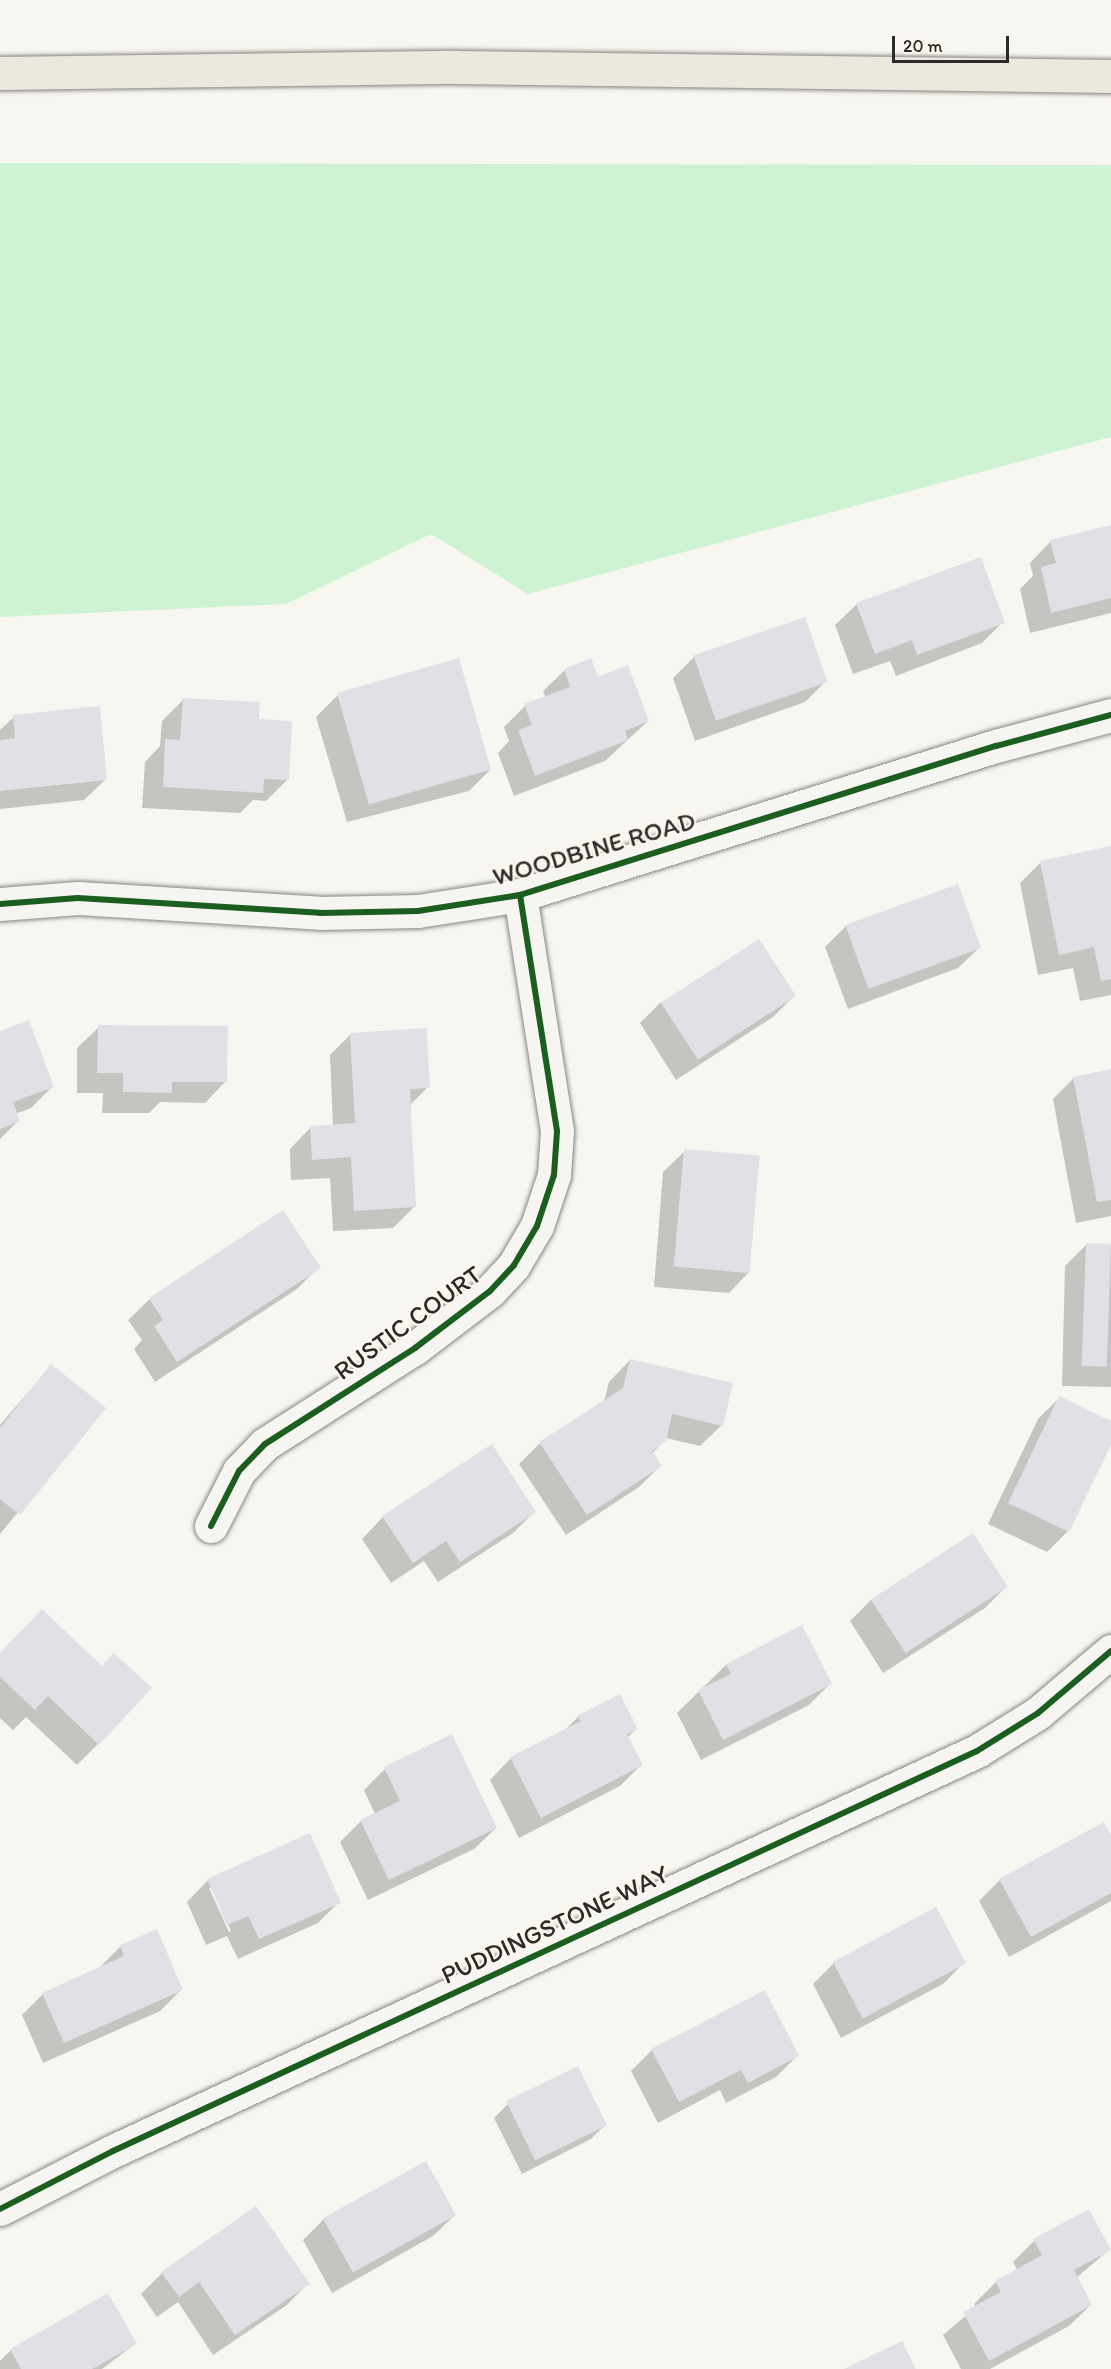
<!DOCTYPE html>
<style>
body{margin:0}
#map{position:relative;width:1111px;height:2369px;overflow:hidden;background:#f8f6f0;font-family:Itim,sans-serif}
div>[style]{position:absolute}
.green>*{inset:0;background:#cef3d3}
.shadow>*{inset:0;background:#0003}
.building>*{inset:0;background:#e0e1e7;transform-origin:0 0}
.roads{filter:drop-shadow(0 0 2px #878684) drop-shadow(0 0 2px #878684)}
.street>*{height:33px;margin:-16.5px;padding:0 16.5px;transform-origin:16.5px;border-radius:16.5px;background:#f6f5f1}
.highway>*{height:33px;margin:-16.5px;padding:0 16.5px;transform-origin:16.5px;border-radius:16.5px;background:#ede8dd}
.cycleway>*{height:6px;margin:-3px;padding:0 3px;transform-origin:3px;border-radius:3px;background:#1b5e20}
span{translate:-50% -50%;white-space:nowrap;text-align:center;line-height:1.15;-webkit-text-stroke:4.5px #fbf7ec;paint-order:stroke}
.street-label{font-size:26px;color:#2b2b2b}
.scale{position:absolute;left:892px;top:36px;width:117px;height:27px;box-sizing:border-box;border:3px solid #2b2b2b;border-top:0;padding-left:8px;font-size:18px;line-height:21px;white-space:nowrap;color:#2b2b2b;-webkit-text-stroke:4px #fbf7ec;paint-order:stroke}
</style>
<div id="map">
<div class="green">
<i style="clip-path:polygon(0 163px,1111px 165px,1111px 437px,528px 594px,431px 534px,286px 604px,0 617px)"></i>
</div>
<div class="shadow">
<i style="clip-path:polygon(1111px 527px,1111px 613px,1030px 633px,1020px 589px,1033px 576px,1030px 563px,1051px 541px)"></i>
<i style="clip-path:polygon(857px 604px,1003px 622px,982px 643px,896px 676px,890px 661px,853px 674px,835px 625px)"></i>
<i style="clip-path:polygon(804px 619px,826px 681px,805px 702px,695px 741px,673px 678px,694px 657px)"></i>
<i style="clip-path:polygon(565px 670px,597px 678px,648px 721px,605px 761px,514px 796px,498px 753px,509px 741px,504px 727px,525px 706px,546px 698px,543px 691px)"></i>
<i style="clip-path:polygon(337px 696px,490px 770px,469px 791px,347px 822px,316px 717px)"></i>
<i style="clip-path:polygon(183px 700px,257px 721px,287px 780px,266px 801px,253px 800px,240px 813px,142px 808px,145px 762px,160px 746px,162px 721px)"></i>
<i style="clip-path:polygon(14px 717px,106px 779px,84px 800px,0 809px,0 730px)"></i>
<i style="clip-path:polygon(1111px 848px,1111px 995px,1080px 1001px,1073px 968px,1038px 975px,1020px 883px,1041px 862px)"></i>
<i style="clip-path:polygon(846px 926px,980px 947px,958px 968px,848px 1009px,825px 947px)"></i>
<i style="clip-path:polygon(794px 996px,773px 1017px,676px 1080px,640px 1023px,661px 1002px)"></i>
<i style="clip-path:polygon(99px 1027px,226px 1081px,205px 1103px,160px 1102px,149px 1113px,102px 1113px,103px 1093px,77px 1093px,77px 1048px)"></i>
<i style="clip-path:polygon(0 1032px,52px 1087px,31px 1108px,15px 1114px,18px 1121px,0 1139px)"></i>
<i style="clip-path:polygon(351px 1034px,428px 1087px,409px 1106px,414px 1207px,393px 1228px,333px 1231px,330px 1178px,291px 1180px,290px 1149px,311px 1127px,333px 1126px,330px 1055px)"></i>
<i style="clip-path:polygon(1111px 1071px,1111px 1216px,1076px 1223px,1053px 1099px,1074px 1078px)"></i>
<i style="clip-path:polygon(685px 1151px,750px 1271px,729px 1293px,654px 1287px,663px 1172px)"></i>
<i style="clip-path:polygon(283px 1212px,319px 1267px,297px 1289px,155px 1382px,134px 1349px,142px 1340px,128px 1320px,150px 1299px)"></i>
<i style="clip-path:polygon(1086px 1245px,1111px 1246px,1111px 1387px,1062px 1386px,1065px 1266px)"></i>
<i style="clip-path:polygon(630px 1360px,722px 1425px,700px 1446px,666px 1438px,652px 1454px,660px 1466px,639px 1487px,566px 1535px,519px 1464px,540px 1443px,604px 1402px,609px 1382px)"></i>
<i style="clip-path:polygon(51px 1366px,104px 1408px,0 1534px,0 1425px)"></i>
<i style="clip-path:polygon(1059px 1398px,1111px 1423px,1111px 1441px,1068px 1531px,1047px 1552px,988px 1524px,1038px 1419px)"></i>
<i style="clip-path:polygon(491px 1446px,534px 1512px,513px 1533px,438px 1582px,424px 1561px,391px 1583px,362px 1539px,383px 1517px)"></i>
<i style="clip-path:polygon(1006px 1587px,985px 1608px,883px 1673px,850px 1621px,871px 1600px)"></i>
<i style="clip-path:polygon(20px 1632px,98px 1744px,77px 1765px,26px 1717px,13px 1730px,0 1718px,0 1654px)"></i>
<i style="clip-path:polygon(726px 1665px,830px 1684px,809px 1705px,701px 1760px,677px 1713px)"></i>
<i style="clip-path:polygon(578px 1717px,636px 1729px,627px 1738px,641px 1765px,620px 1786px,519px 1838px,490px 1780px,511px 1758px,563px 1732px)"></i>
<i style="clip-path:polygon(385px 1769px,496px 1828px,474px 1849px,368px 1900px,340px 1842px,361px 1821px,375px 1814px,364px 1790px)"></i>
<i style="clip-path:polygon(1111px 1838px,1111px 1901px,1009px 1957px,979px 1901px,1000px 1880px)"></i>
<i style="clip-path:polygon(evenodd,208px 1880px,339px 1902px,318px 1923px,238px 1959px,227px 1936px,206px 1945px,187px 1902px,208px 1880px,209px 1888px,213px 1888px,231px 1931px,229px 1932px,209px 1888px)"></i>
<i style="clip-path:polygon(156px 1931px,182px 1989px,160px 2011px,43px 2063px,22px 2015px,43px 1994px,99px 1968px,120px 1947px)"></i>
<i style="clip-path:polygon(834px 1963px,964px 1963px,943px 1984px,841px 2038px,813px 1984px)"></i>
<i style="clip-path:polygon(652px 2050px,797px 2056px,776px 2077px,726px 2103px,720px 2090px,658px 2123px,631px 2071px)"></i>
<i style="clip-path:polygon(508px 2104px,606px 2124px,591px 2139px,522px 2174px,494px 2118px)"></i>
<i style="clip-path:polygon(1088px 2211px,1109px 2250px,1076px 2278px,1091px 2305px,1069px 2326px,990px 2369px,961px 2369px,943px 2335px,976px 2307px,974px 2304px,995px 2283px,1018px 2271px,1013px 2262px,1034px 2241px)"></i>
<i style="clip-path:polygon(455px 2215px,433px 2236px,332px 2293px,303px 2240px,324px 2219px)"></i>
<i style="clip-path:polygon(162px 2273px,308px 2283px,287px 2305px,213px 2355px,178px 2302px,157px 2317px,141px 2294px)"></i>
<i style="clip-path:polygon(135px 2344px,102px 2369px,0 2369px,0 2361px,11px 2350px)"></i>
</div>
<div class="building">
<i style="clip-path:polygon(1111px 525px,1111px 598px,1051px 613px,1041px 567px,1056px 563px,1050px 540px)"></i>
<i style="clip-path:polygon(981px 557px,1005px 623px,917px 655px,912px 640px,875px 654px,856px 603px)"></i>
<i style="left:805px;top:617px;width:69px;height:118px;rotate:71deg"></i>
<i style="left:459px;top:658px;width:116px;height:127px;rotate:74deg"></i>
<i style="clip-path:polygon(591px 658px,598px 677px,628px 665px,649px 721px,625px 731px,628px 740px,535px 776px,518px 730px,532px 725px,524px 704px,570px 687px,564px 669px)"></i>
<i style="clip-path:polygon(183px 698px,260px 702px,259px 719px,292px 721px,289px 780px,264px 779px,263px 793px,163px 787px,165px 739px,180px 740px)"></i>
<i style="clip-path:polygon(100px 706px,107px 780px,0 791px,0 740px,15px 738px,13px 715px)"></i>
<i style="clip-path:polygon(1111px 846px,1111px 979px,1101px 981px,1094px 947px,1059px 955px,1040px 861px)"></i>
<i style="left:958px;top:884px;width:68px;height:120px;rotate:70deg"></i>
<i style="left:759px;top:939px;width:68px;height:117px;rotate:57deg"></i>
<i style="clip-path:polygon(29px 1020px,54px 1087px,13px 1102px,20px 1121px,0 1129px,0 1031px)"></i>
<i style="clip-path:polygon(98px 1025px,228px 1026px,227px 1082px,172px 1082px,172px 1093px,123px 1092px,123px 1073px,97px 1073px)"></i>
<i style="clip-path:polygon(427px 1028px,430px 1088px,410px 1089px,416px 1207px,354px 1211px,351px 1157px,312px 1160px,310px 1126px,355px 1123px,350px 1033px)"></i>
<i style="clip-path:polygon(1111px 1069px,1111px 1200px,1097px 1202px,1073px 1077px)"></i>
<i style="left:684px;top:1149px;width:76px;height:118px;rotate:5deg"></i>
<i style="clip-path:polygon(283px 1210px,321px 1268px,177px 1362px,154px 1326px,163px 1320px,149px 1298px)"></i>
<i style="left:1086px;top:1243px;width:25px;height:123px;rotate:2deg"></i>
<i style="clip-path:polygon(630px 1359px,733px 1383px,723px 1426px,672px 1414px,666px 1441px,652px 1451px,662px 1466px,587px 1515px,539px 1442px,623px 1388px)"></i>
<i style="clip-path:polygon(51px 1364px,106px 1408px,20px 1515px,0 1499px,0 1428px)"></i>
<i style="clip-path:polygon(1059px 1396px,1111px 1421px,1111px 1445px,1069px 1532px,1008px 1503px)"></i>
<i style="clip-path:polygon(492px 1444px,536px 1512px,460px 1562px,446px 1541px,413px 1563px,382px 1516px)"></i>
<i style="left:973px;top:1533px;width:64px;height:122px;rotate:57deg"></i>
<i style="clip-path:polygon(42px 1609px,102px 1666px,114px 1653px,152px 1688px,99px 1745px,48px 1696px,35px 1710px,0 1677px,0 1653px)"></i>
<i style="clip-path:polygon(802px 1625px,832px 1684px,723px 1740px,698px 1690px,731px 1674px,726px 1664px)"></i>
<i style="clip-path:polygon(620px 1694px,638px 1729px,627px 1734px,643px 1765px,541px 1818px,510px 1757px,581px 1721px,577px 1716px)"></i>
<i style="clip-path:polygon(452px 1734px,497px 1828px,389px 1880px,360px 1820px,400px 1801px,384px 1767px)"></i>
<i style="clip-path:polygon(1104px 1822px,1111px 1835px,1111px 1893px,1031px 1937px,999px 1879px)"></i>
<i style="clip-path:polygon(310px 1833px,341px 1903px,259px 1939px,248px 1916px,227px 1925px,207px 1879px)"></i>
<i style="left:936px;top:1907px;width:64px;height:117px;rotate:62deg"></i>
<i style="clip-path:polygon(157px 1929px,183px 1990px,64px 2043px,42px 1993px,124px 1956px,120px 1945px)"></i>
<i style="clip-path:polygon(765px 1990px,799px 2056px,748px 2083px,741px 2070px,679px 2102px,651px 2049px)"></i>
<i style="left:578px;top:2066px;width:66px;height:80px;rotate:64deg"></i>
<i style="left:426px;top:2161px;width:62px;height:118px;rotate:61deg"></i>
<i style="clip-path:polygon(256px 2206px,310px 2284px,235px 2335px,199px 2282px,179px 2297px,161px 2272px)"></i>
<i style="clip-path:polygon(1089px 2209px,1111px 2250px,1074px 2270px,1092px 2305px,989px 2361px,963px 2312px,1001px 2292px,995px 2281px,1042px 2255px,1033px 2239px)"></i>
<i style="clip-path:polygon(108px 2293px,137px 2344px,92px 2369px,21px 2369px,10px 2349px)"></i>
<i style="clip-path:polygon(902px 2341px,916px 2369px,844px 2369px)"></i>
</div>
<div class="roads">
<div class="street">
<i style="left:0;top:904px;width:78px;rotate:-4.4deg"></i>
<i style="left:78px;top:898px;width:242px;rotate:3.5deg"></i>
<i style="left:320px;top:913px;width:98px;rotate:-1.2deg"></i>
<i style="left:418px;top:911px;width:103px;rotate:-8.9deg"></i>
<i style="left:520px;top:895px;width:499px;rotate:-17.4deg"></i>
<i style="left:996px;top:746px;width:119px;rotate:-15.1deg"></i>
<i style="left:211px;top:1526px;width:62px;rotate:-63deg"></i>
<i style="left:239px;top:1471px;width:37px;rotate:-46deg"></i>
<i style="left:265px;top:1444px;width:178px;rotate:-32.6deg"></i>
<i style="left:415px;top:1348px;width:94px;rotate:-37.2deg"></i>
<i style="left:490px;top:1291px;width:35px;rotate:-47deg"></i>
<i style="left:514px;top:1265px;width:45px;rotate:-59.5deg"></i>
<i style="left:537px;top:1226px;width:54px;rotate:-71.6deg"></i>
<i style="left:554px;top:1175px;width:44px;rotate:-86.1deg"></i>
<i style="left:557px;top:1131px;width:239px;rotate:-98.9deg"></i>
<i style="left:0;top:2209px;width:127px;rotate:-27.2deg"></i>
<i style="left:113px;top:2151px;width:952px;rotate:-24.84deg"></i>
<i style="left:977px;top:1751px;width:72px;rotate:-31.9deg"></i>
<i style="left:1038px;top:1713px;width:96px;rotate:-40.3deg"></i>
</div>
<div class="highway">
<i style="left:0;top:73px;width:456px;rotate:-0.8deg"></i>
<i style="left:456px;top:67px;width:655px;rotate:0.79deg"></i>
</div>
</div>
<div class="cycleway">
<i style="left:0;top:904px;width:78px;rotate:-4.4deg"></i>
<i style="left:78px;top:898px;width:242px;rotate:3.5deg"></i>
<i style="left:320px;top:913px;width:98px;rotate:-1.2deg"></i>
<i style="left:418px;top:911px;width:103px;rotate:-8.9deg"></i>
<i style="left:520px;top:895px;width:499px;rotate:-17.4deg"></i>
<i style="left:996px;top:746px;width:119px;rotate:-15.1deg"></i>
<i style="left:211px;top:1526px;width:62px;rotate:-63deg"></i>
<i style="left:239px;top:1471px;width:37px;rotate:-46deg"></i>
<i style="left:265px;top:1444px;width:178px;rotate:-32.6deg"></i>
<i style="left:415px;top:1348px;width:94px;rotate:-37.2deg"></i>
<i style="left:490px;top:1291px;width:35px;rotate:-47deg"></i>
<i style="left:514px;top:1265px;width:45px;rotate:-59.5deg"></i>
<i style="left:537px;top:1226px;width:54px;rotate:-71.6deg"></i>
<i style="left:554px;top:1175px;width:44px;rotate:-86.1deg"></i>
<i style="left:557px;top:1131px;width:239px;rotate:-98.9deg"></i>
<i style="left:0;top:2209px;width:127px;rotate:-27.2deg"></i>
<i style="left:113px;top:2151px;width:952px;rotate:-24.84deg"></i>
<i style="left:977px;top:1751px;width:72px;rotate:-31.9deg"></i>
<i style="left:1038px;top:1713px;width:96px;rotate:-40.3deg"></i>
</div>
<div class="street-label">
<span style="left:594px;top:849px;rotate:-16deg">WOODBINE ROAD</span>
<span style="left:408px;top:1323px;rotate:-36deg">RUSTIC COURT</span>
<span style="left:555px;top:1925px;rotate:-25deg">PUDDINGSTONE WAY</span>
</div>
<div class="scale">20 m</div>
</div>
